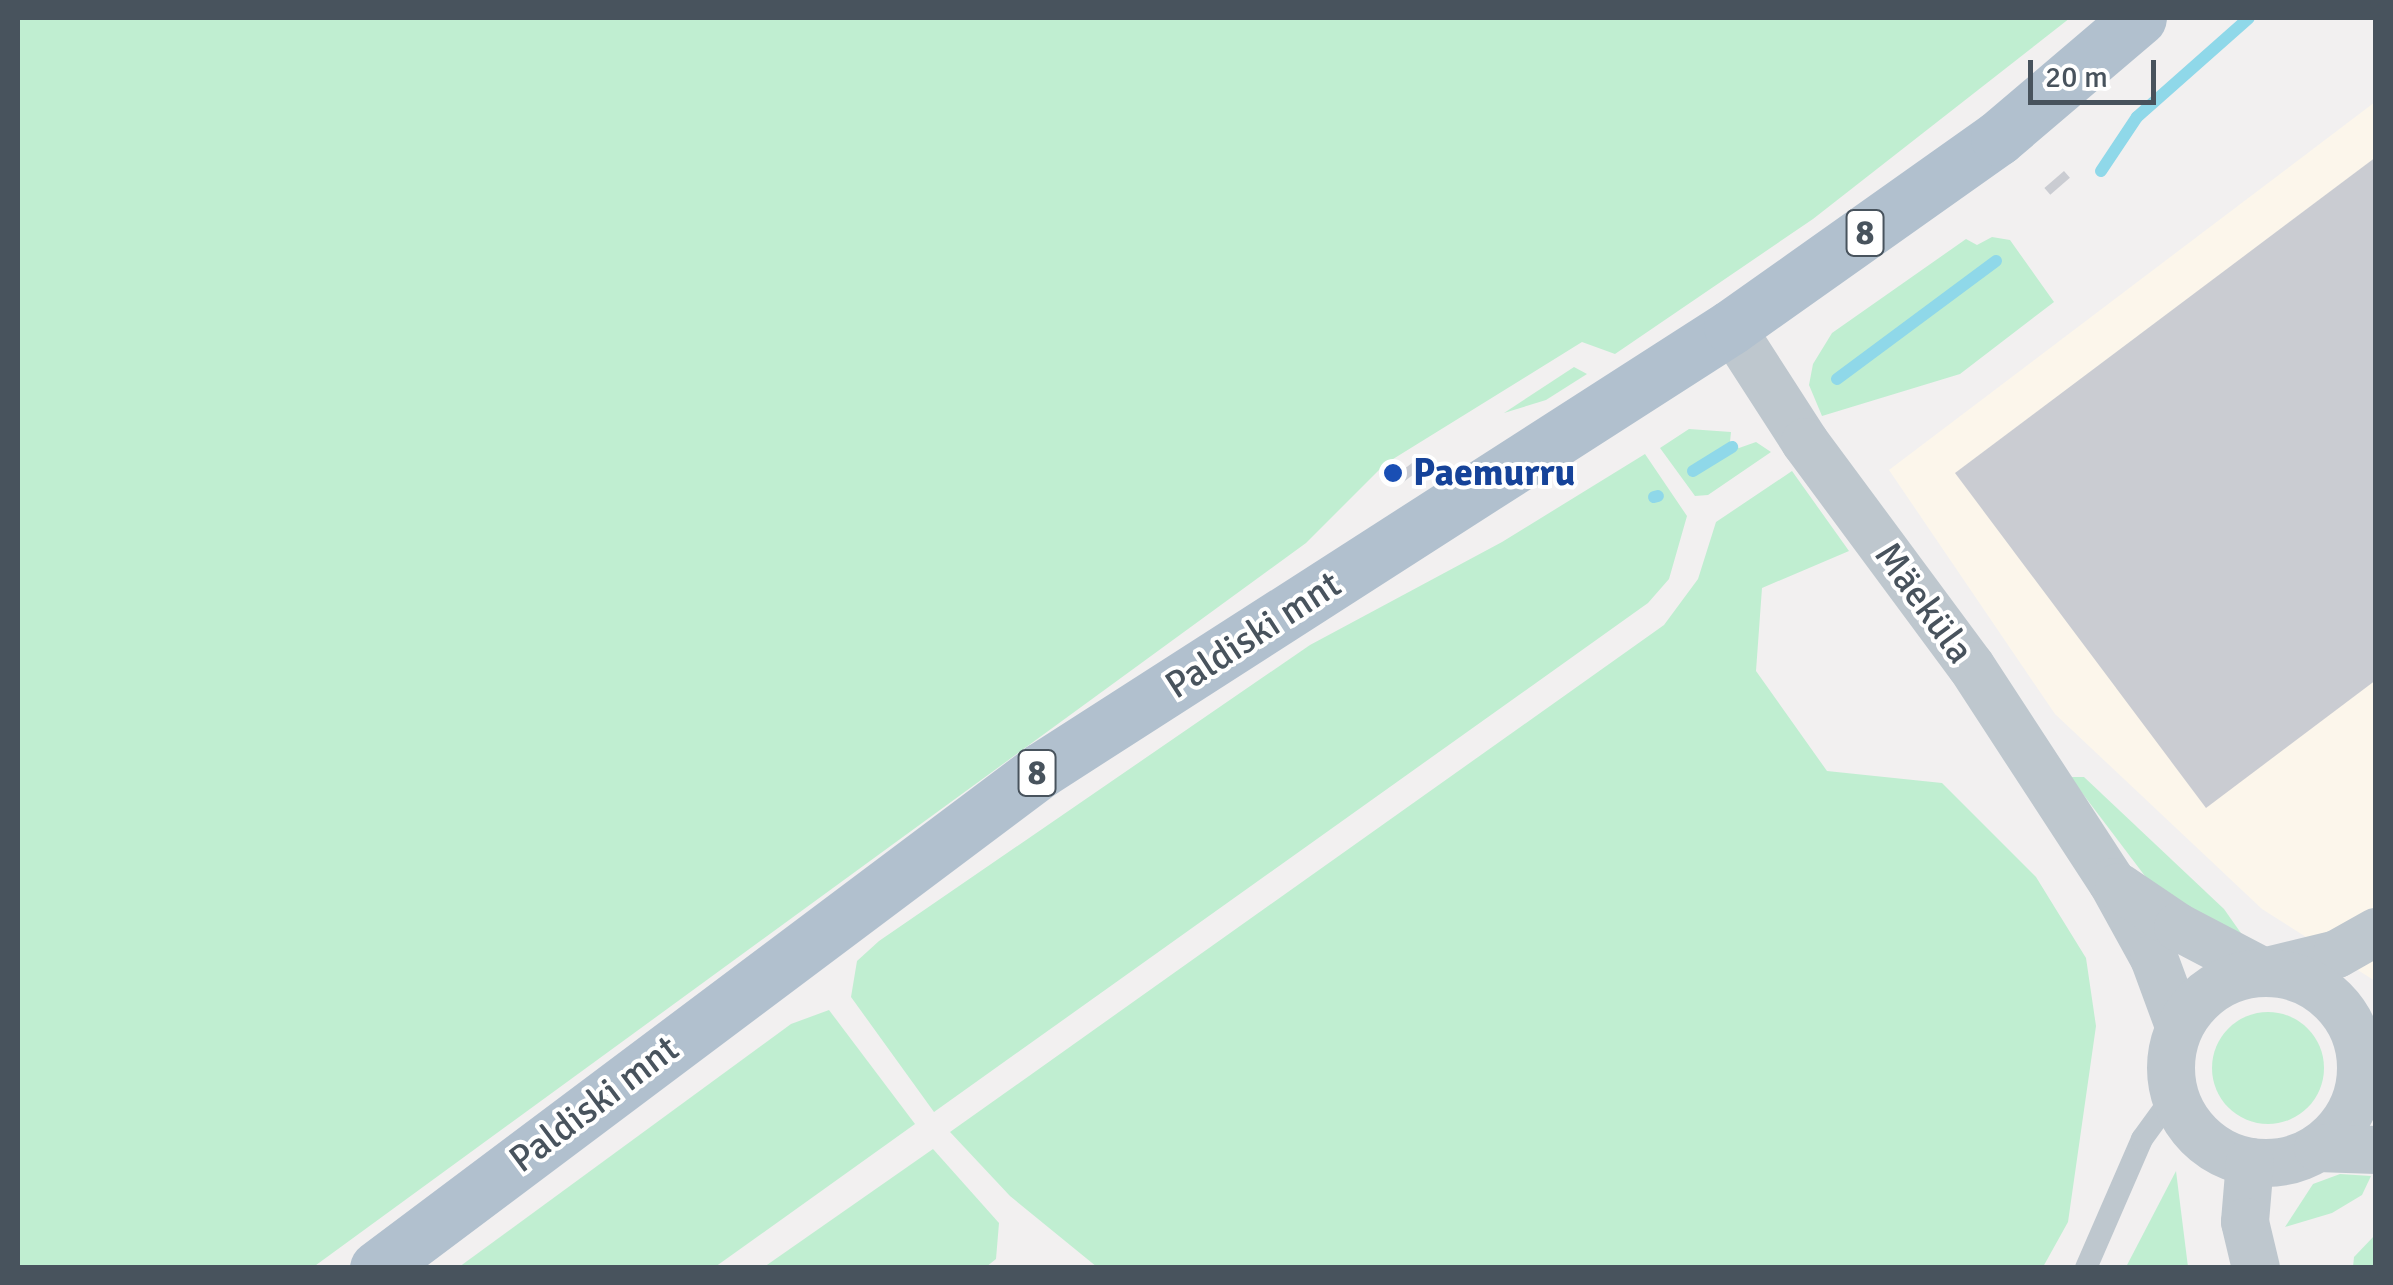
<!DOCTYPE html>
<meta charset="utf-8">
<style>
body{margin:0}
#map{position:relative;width:2393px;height:1285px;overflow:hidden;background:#f2f0f0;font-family:Signika,sans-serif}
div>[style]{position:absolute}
.commercial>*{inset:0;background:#fcf6eb}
.green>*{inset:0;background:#c0eed1}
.round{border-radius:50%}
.stream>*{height:12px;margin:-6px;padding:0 6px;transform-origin:6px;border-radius:6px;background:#8fd8e9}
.building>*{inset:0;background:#caccd2;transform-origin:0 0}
.service>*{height:22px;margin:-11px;padding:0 11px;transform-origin:11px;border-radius:11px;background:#bec7ce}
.minor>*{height:48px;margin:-24px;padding:0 24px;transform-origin:24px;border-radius:24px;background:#bec7ce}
.minor>.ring{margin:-24px;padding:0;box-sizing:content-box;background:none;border:48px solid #bec7ce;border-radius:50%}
.primary>*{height:55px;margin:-27.5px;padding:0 27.5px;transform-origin:27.5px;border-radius:27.5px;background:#b1c0ce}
.dots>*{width:28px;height:28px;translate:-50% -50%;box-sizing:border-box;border:5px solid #fff;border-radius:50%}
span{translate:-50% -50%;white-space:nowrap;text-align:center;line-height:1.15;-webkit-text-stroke:8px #fff;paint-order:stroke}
.shield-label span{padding:2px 8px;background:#fff;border:2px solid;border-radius:8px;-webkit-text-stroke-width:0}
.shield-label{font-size:35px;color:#48535d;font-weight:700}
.transit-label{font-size:38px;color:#164399;font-weight:700}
.left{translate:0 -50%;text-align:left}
.street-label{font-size:38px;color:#48535d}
.frame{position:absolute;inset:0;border:20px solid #48535d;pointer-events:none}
.scale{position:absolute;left:2028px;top:60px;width:128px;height:45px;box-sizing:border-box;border:5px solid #48535d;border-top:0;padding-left:12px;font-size:30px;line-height:35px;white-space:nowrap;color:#48535d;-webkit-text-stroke:8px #fff;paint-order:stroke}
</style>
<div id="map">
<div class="commercial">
<i style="clip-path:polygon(2375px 102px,2375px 981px,2262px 909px,2055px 714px,1889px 470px)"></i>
</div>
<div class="green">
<i style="clip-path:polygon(18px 18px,2070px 18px,1813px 219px,1615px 354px,1582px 342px,1385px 464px,1306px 543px,312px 1268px,18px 1267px)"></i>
<i style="clip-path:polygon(1992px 237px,2010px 240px,2054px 302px,1960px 374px,1822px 416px,1809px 385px,1813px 364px,1832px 333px,1966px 239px,1977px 245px)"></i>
<i style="clip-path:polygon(1574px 367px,1587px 374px,1546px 400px,1504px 413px)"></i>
<i style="clip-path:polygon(1689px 429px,1731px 432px,1730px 442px,1739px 448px,1756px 442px,1771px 452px,1708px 495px,1695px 496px,1660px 448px)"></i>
<i style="clip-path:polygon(1645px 454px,1687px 516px,1669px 579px,1648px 603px,934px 1112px,851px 997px,857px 961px,879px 941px,1310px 645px,1502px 542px)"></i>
<i style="clip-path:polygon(1792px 471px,1849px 551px,1762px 588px,1756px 671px,1827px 771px,1942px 783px,2036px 877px,2086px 958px,2096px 1026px,2068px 1222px,2043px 1267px,1097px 1267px,1010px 1196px,950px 1132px,1664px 625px,1698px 579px,1716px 522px)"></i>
<i style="clip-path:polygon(2070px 777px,2084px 777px,2224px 909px,2243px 936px,2214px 924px,2148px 880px)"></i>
<i style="clip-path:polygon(829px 1010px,915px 1124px,715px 1267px,459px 1267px,791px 1024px)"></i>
<i class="round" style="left:2212px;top:1012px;width:112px;height:112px"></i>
<i style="clip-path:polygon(933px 1149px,999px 1223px,996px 1259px,986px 1267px,764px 1267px)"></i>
<i style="clip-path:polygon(2176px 1171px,2188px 1267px,2126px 1267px)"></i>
<i style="clip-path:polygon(2340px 1174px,2371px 1176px,2362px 1195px,2332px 1213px,2285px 1227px,2313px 1184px)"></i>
<i style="clip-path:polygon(2375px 1235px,2375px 1267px,2353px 1267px,2354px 1257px)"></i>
</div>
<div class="stream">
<i style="left:2101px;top:171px;width:65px;rotate:-56.3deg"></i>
<i style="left:2137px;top:117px;width:149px;rotate:-41.5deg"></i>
<i style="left:1837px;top:379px;width:198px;rotate:-36.6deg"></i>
<i style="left:1693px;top:471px;width:46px;rotate:-31.6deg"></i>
<i style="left:1654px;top:497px;width:4px;rotate:-14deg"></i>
</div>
<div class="building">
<i style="clip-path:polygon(2376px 157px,2376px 680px,2206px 808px,1955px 473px)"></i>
<i style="left:2064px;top:171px;width:9px;height:26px;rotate:49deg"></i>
<i style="left:1412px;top:463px;width:10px;height:24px;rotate:53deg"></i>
</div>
<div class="service">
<i style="left:2086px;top:1268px;width:141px;rotate:-66.5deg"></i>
<i style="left:2142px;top:1139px;width:54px;rotate:-54deg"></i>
</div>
<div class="minor">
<i style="left:1731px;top:327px;width:137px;rotate:57.2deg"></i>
<i style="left:1805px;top:442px;width:279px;rotate:53.5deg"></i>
<i style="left:1971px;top:666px;width:258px;rotate:56.9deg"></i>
<i style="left:2112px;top:882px;width:87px;rotate:61.1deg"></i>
<i style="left:2154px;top:958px;width:72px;rotate:69.8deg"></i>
<i style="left:2119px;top:887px;width:71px;rotate:34.1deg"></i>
<i style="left:2178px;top:927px;width:97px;rotate:27.6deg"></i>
<i style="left:2267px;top:971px;width:72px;rotate:-13.7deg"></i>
<i style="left:2337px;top:954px;width:45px;rotate:-29.4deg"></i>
<i class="ring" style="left:2171px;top:973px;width:142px;height:142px"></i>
<i style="left:2318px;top:1148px;width:58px;rotate:2deg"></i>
<i style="left:2250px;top:1162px;width:60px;rotate:94.8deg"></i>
<i style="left:2245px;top:1222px;width:47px;rotate:76.6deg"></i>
</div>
<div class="primary">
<i style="left:377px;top:1268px;width:830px;rotate:-36.87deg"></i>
<i style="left:1041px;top:770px;width:820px;rotate:-32.7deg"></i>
<i style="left:1731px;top:327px;width:327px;rotate:-35.3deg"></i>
<i style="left:1998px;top:138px;width:185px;rotate:-40.4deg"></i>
</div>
<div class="dots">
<i style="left:1393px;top:473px;background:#1a4fb4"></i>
</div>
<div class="shield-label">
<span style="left:1865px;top:233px">8</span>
<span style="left:1037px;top:773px">8</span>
</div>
<div class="transit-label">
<span class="left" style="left:1413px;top:473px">Paemurru</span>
</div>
<div class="street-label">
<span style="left:1924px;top:603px;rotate:54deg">Mäeküla</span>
<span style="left:1253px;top:635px;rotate:-33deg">Paldiski mnt</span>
<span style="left:594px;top:1104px;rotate:-37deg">Paldiski mnt</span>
</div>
<div class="frame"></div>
<div class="scale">20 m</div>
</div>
